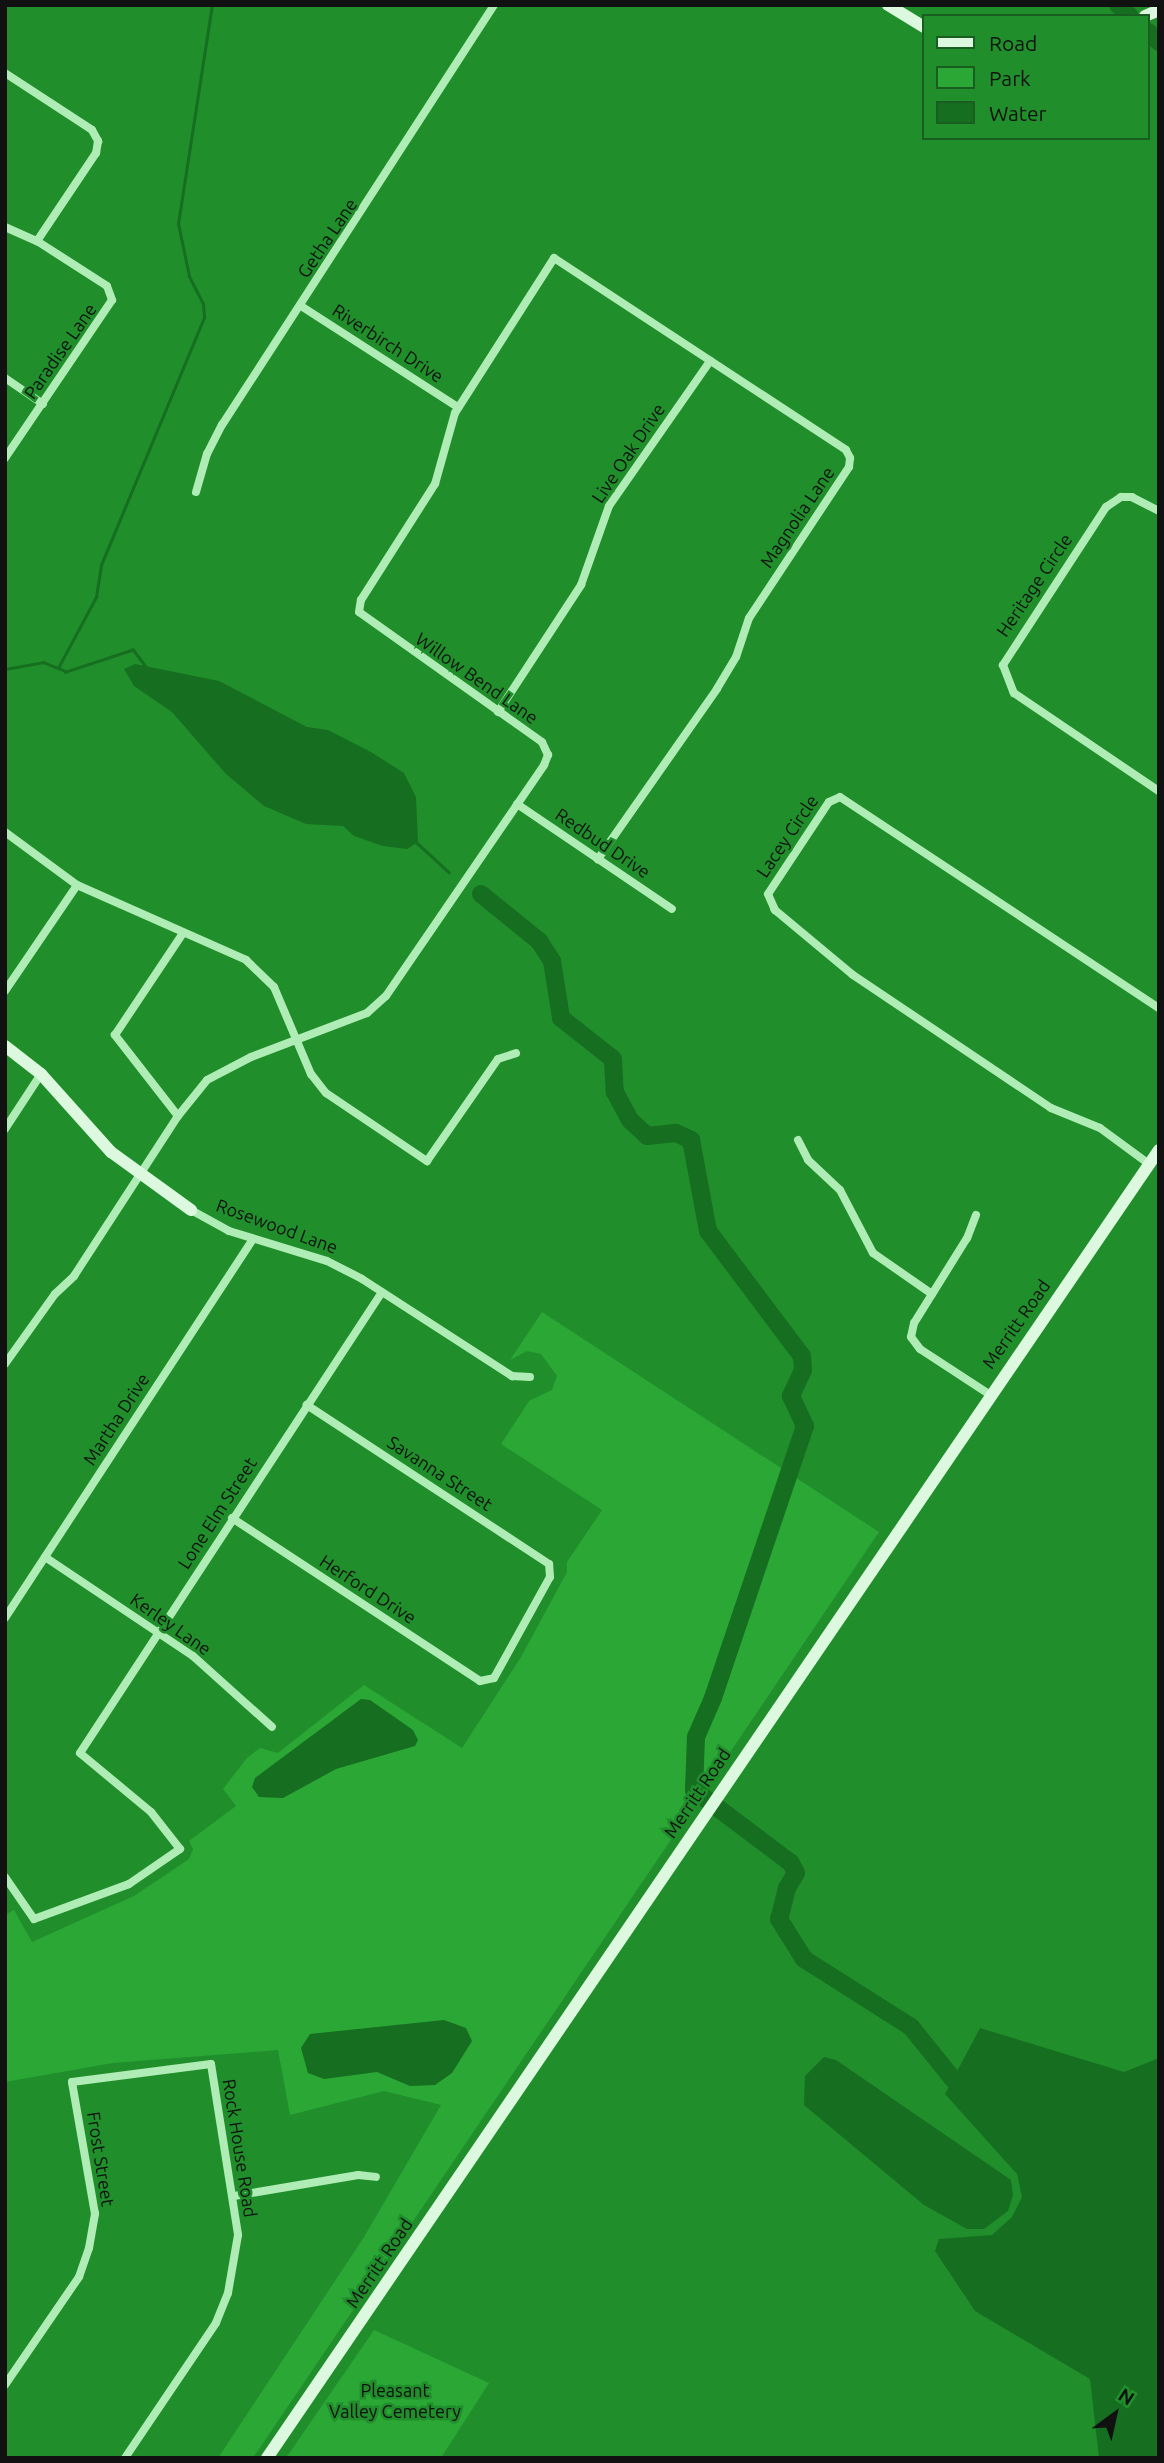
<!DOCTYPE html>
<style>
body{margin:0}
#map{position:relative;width:1164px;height:2463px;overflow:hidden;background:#208f2b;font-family:Ubuntu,sans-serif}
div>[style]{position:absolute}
.green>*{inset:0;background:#2aa735}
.water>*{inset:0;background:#166e20}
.stream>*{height:2.5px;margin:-1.25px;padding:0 1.25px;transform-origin:1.25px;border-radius:1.25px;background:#166e20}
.river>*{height:18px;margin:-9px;padding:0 9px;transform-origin:9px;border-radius:9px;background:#166e20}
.street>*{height:8px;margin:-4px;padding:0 4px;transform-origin:4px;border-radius:4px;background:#b0ecb5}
.secondary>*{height:12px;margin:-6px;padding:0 6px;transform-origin:6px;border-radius:6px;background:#dcf9df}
span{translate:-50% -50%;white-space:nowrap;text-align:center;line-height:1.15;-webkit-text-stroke:5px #208f2b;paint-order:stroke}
.street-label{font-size:18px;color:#111}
.park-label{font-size:18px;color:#111}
.frame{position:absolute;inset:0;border:7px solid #111;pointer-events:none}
.legend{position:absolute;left:922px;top:14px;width:228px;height:126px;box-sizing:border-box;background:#208f2b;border:2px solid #1a5d21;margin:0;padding:9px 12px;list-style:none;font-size:21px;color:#111}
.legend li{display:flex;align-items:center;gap:14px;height:35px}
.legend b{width:35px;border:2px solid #1a5d21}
.north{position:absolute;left:1080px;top:2379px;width:70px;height:70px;-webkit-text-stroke:5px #208f2b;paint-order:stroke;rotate:33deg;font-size:19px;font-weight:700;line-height:28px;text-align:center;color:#111}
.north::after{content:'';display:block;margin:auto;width:24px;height:32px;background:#111;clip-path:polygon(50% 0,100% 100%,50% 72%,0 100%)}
</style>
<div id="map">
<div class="green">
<i style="clip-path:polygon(542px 1312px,879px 1532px,253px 2458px,218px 2458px,364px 2237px,441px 2105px,384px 2091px,290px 2115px,278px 2050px,113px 2063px,5px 2082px,5px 1915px,14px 1910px,32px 1942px,134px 1896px,189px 1859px,193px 1849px,189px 1841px,236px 1806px,223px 1789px,247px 1758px,260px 1748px,278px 1753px,364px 1685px,462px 1748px,521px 1657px,567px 1572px,567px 1562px,602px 1510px,501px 1444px,529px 1401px,552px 1390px,557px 1376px,541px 1354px,527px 1351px,510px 1360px)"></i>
<i style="clip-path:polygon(374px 2330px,489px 2383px,441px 2458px,286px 2458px)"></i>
</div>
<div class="water">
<i style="clip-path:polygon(135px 664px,219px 681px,307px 727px,328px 730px,371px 752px,404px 773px,416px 797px,418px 842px,407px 849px,383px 846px,354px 836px,343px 826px,306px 824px,264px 806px,225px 773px,172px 712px,134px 686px,124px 669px)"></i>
<i style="clip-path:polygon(361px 1699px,370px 1700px,413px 1730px,418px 1740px,415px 1746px,336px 1769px,283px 1798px,259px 1797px,252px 1787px,255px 1778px)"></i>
<i style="clip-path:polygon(444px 2020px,466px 2028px,472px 2041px,452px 2073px,435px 2085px,410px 2086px,377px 2072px,324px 2079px,308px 2073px,301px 2048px,310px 2034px)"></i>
<i style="clip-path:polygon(980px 2028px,1124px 2072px,1159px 2058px,1159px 2458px,1099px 2458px,1090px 2379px,975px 2311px,935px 2251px,939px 2239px,992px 2235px,1012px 2217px,1022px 2197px,1017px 2174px,945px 2094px)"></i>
<i style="clip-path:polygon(824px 2057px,836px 2060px,1011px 2180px,1013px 2195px,1008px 2211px,984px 2229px,967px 2229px,924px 2205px,804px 2105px,805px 2076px)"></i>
</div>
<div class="stream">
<i style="left:145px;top:666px;width:20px;rotate:-127deg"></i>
<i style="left:133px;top:650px;width:71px;rotate:161.8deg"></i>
<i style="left:66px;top:672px;width:9px;rotate:-153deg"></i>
<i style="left:58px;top:668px;width:81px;rotate:-61.8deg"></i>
<i style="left:96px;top:597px;width:32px;rotate:-81deg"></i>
<i style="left:101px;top:565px;width:268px;rotate:-67.4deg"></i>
<i style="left:204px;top:318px;width:14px;rotate:-94deg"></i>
<i style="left:203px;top:304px;width:31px;rotate:-117deg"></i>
<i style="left:189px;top:276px;width:53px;rotate:-101.9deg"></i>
<i style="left:178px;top:224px;width:222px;rotate:-81.2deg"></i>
<i style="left:5px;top:669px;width:39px;rotate:-10deg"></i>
<i style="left:43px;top:662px;width:16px;rotate:22deg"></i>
<i style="left:415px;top:841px;width:46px;rotate:42.4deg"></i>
</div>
<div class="river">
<i style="left:1118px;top:5px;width:16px;rotate:43deg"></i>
<i style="left:1148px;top:32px;width:15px;rotate:42deg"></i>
<i style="left:481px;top:894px;width:75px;rotate:39deg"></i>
<i style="left:539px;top:941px;width:24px;rotate:57deg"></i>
<i style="left:552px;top:961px;width:58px;rotate:81deg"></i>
<i style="left:561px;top:1018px;width:66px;rotate:38.3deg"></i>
<i style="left:613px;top:1059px;width:33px;rotate:87deg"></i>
<i style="left:615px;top:1092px;width:32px;rotate:62deg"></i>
<i style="left:630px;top:1120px;width:23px;rotate:43deg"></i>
<i style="left:647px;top:1136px;width:29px;rotate:-6deg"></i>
<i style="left:676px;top:1133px;width:17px;rotate:25deg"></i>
<i style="left:691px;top:1140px;width:93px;rotate:79.4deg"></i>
<i style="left:708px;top:1231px;width:156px;rotate:53.1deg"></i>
<i style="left:802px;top:1356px;width:14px;rotate:86deg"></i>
<i style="left:803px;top:1370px;width:29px;rotate:115deg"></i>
<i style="left:791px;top:1396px;width:33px;rotate:65deg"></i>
<i style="left:805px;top:1426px;width:287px;rotate:108.7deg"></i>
<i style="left:713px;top:1698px;width:43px;rotate:113.6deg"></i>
<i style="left:696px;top:1737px;width:53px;rotate:92.2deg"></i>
<i style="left:694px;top:1790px;width:121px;rotate:37deg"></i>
<i style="left:791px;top:1863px;width:11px;rotate:63deg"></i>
<i style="left:796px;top:1873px;width:17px;rotate:121deg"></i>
<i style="left:787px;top:1888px;width:32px;rotate:104deg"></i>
<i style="left:779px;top:1919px;width:47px;rotate:58deg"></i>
<i style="left:804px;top:1959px;width:127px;rotate:32.4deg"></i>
<i style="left:911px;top:2027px;width:67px;rotate:51.1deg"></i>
<i style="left:953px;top:2079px;width:21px;rotate:37deg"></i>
</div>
<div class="street">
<i style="left:5px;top:73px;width:104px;rotate:33.2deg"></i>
<i style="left:92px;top:130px;width:13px;rotate:61deg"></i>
<i style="left:98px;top:141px;width:12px;rotate:99deg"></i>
<i style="left:96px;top:153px;width:106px;rotate:123.8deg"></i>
<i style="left:5px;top:227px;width:35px;rotate:24deg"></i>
<i style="left:37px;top:241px;width:83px;rotate:32.7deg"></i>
<i style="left:107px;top:286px;width:15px;rotate:70deg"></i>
<i style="left:112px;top:300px;width:191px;rotate:124.1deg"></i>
<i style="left:301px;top:306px;width:187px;rotate:32.8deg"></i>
<i style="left:5px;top:378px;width:46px;rotate:34.4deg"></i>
<i style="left:196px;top:492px;width:40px;rotate:-74deg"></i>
<i style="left:207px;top:454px;width:33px;rotate:-63deg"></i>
<i style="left:222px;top:425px;width:500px;rotate:-57.07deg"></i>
<i style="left:1159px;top:511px;width:30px;rotate:-153deg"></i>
<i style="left:1132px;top:497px;width:11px;rotate:180deg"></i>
<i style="left:1121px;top:497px;width:18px;rotate:146deg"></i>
<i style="left:1106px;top:507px;width:189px;rotate:123.1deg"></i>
<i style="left:1003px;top:665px;width:30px;rotate:69deg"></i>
<i style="left:1014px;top:693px;width:175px;rotate:34.1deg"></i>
<i style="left:498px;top:712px;width:152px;rotate:-56.8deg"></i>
<i style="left:581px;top:585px;width:84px;rotate:-70.5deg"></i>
<i style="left:609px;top:506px;width:177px;rotate:-55.1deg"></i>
<i style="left:517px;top:804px;width:187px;rotate:34.1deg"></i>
<i style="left:5px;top:832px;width:89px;rotate:36.4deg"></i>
<i style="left:77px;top:885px;width:185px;rotate:23.9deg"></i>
<i style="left:246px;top:960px;width:39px;rotate:44deg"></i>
<i style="left:274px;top:987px;width:95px;rotate:67deg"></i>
<i style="left:311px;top:1074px;width:24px;rotate:52deg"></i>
<i style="left:326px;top:1093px;width:122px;rotate:34deg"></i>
<i style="left:427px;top:1161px;width:124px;rotate:-55.2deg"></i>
<i style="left:498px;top:1059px;width:19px;rotate:-18deg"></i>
<i style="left:5px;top:991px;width:128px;rotate:-55.8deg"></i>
<i style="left:178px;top:1116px;width:103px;rotate:-127.9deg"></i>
<i style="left:115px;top:1035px;width:123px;rotate:-56.3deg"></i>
<i style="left:5px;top:1129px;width:66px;rotate:-56.8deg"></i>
<i style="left:798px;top:1140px;width:22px;rotate:63deg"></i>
<i style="left:808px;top:1160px;width:44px;rotate:43.2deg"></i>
<i style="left:840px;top:1190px;width:71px;rotate:62.4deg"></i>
<i style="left:873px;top:1253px;width:72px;rotate:34.8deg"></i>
<i style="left:1149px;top:1164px;width:61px;rotate:-143.7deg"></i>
<i style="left:1100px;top:1128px;width:53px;rotate:-157.8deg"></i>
<i style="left:1051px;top:1108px;width:239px;rotate:-146.1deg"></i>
<i style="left:853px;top:975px;width:102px;rotate:-140.2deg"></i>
<i style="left:775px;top:910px;width:17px;rotate:-114deg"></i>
<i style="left:768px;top:894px;width:110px;rotate:-56.5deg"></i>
<i style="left:829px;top:802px;width:12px;rotate:-24deg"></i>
<i style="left:840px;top:797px;width:382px;rotate:33.5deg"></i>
<i style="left:191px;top:1210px;width:43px;rotate:28.9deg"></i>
<i style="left:229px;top:1231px;width:102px;rotate:17deg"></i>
<i style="left:327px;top:1261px;width:39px;rotate:27deg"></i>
<i style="left:362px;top:1279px;width:179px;rotate:32.9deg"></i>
<i style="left:512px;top:1376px;width:18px;rotate:3deg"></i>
<i style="left:976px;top:1215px;width:25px;rotate:111deg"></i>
<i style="left:967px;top:1238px;width:100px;rotate:121.9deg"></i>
<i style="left:914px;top:1323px;width:14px;rotate:102deg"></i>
<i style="left:911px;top:1337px;width:15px;rotate:53deg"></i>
<i style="left:920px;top:1349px;width:82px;rotate:33.1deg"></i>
<i style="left:5px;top:1364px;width:86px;rotate:-54.5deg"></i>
<i style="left:55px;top:1294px;width:26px;rotate:-43deg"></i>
<i style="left:74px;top:1276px;width:191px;rotate:-57deg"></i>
<i style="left:178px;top:1116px;width:46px;rotate:-51.1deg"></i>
<i style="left:207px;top:1080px;width:50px;rotate:-27.6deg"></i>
<i style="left:251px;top:1057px;width:124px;rotate:-20.8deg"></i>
<i style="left:367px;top:1013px;width:25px;rotate:-42deg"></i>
<i style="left:386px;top:996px;width:280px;rotate:-55.6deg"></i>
<i style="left:544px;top:765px;width:11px;rotate:-68deg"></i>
<i style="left:548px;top:755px;width:14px;rotate:-115deg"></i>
<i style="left:542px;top:742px;width:224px;rotate:-144.6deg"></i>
<i style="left:359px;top:612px;width:12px;rotate:-81deg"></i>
<i style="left:361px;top:600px;width:138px;rotate:-57.5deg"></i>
<i style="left:435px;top:484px;width:74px;rotate:-74.3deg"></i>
<i style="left:455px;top:413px;width:184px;rotate:-57.4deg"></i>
<i style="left:554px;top:258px;width:349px;rotate:33.3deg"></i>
<i style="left:846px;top:450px;width:9px;rotate:63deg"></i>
<i style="left:850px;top:458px;width:9px;rotate:96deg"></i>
<i style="left:849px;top:467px;width:181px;rotate:123.5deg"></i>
<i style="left:749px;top:618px;width:41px;rotate:108.4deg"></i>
<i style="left:736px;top:657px;width:37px;rotate:121deg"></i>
<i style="left:717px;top:689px;width:208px;rotate:125deg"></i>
<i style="left:232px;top:1518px;width:297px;rotate:33.3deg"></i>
<i style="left:480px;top:1681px;width:14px;rotate:-12deg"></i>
<i style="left:494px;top:1678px;width:115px;rotate:-61deg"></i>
<i style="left:550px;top:1577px;width:13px;rotate:-94deg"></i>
<i style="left:549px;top:1564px;width:290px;rotate:-146.7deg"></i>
<i style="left:45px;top:1557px;width:178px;rotate:33.8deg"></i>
<i style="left:193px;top:1656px;width:106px;rotate:41.9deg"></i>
<i style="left:5px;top:1618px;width:453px;rotate:-56.8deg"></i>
<i style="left:5px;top:1877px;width:51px;rotate:55.4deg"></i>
<i style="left:34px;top:1919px;width:101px;rotate:-20.2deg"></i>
<i style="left:129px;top:1884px;width:62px;rotate:-34.5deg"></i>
<i style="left:180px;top:1849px;width:47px;rotate:-128.1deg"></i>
<i style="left:151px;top:1812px;width:92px;rotate:-140.3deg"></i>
<i style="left:80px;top:1753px;width:551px;rotate:-56.77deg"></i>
<i style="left:234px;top:2196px;width:126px;rotate:-9.6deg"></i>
<i style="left:358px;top:2175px;width:18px;rotate:6deg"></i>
<i style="left:5px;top:2385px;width:131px;rotate:-55.6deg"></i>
<i style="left:79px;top:2277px;width:31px;rotate:-71deg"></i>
<i style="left:89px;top:2248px;width:35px;rotate:-80deg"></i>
<i style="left:95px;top:2214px;width:134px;rotate:-99.9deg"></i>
<i style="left:72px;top:2082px;width:140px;rotate:-7.4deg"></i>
<i style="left:211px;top:2064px;width:173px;rotate:81deg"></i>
<i style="left:238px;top:2235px;width:59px;rotate:99.8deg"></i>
<i style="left:228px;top:2293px;width:32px;rotate:112deg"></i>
<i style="left:216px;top:2323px;width:163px;rotate:124deg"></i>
</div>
<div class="secondary">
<i style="left:888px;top:5px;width:42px;rotate:31.4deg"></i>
<i style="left:1145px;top:16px;width:15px;rotate:-23deg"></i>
<i style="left:5px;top:1046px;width:46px;rotate:37.9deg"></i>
<i style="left:41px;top:1074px;width:105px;rotate:48.1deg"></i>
<i style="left:111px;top:1152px;width:99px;rotate:35.9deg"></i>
<i style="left:267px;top:2458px;width:1583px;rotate:-55.71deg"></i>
</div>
<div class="street-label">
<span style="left:327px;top:238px;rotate:-56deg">Getha Lane</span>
<span style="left:388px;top:343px;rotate:33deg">Riverbirch Drive</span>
<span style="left:60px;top:351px;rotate:-55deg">Paradise Lane</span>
<span style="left:628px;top:453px;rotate:-56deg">Live Oak Drive</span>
<span style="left:797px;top:517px;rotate:-56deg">Magnolia Lane</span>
<span style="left:1034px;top:585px;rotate:-56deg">Heritage Circle</span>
<span style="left:477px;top:678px;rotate:35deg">Willow Bend Lane</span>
<span style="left:787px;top:836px;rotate:-56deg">Lacey Circle</span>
<span style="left:603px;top:843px;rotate:34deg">Redbud Drive</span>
<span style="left:277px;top:1226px;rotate:20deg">Rosewood Lane</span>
<span style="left:1016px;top:1324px;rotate:-55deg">Merritt Road</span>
<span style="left:116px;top:1419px;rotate:-57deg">Martha Drive</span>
<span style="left:440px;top:1473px;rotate:33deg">Savanna Street</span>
<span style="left:217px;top:1513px;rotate:-57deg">Lone Elm Street</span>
<span style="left:368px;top:1589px;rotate:33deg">Herford Drive</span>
<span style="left:171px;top:1624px;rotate:35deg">Kerley Lane</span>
<span style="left:697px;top:1793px;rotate:-56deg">Merritt Road</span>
<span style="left:240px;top:2148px;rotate:81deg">Rock House Road</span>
<span style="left:101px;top:2159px;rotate:81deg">Frost Street</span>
<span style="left:379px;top:2263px;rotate:-56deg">Merritt Road</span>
</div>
<div class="park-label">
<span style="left:395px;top:2401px">Pleasant<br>Valley Cemetery</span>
</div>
<div class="frame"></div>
<ul class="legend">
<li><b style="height:9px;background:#dcf9df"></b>Road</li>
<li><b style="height:19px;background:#2aa735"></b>Park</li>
<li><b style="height:19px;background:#166e20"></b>Water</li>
</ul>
<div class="north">N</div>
</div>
